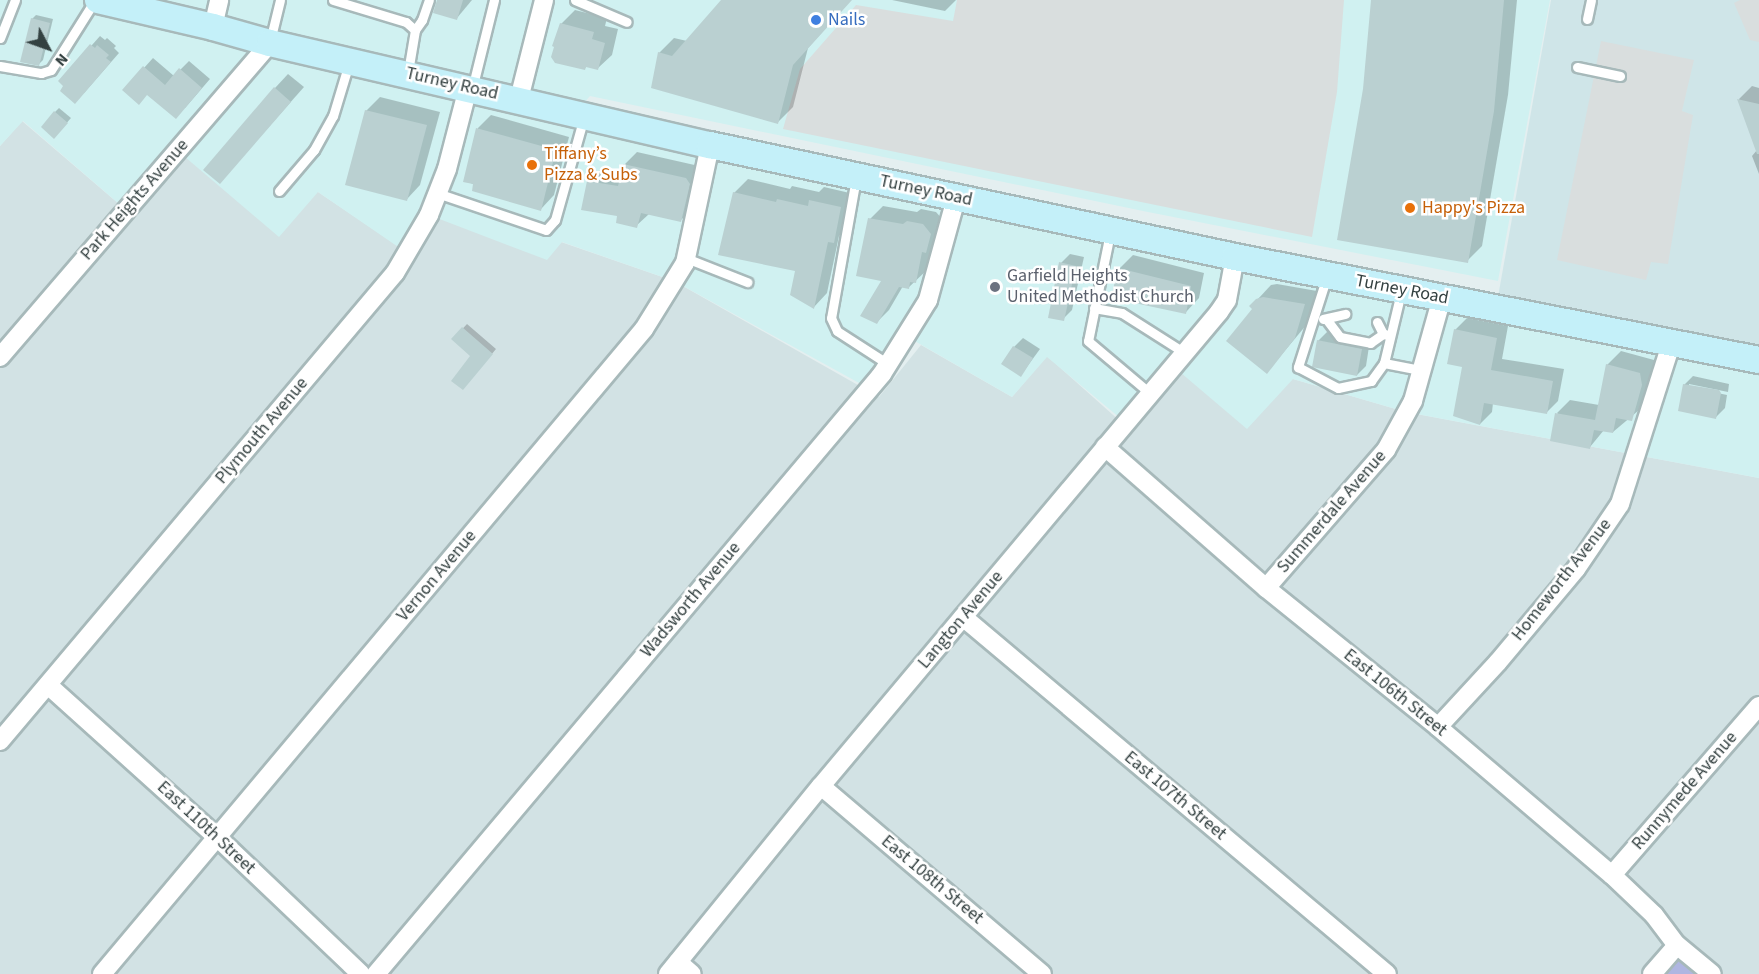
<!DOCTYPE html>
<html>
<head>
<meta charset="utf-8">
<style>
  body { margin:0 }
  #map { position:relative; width:1759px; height:974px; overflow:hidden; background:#e4eff0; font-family:"Source Sans 3",sans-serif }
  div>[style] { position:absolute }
  .residential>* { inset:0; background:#d2e2e4 }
  .commercial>* { inset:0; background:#d0f1f1 }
  .education>* { inset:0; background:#cfe5e8 }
  .green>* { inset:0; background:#afb6e1 }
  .parking>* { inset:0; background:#d9dede }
  .shadow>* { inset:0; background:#0003 }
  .building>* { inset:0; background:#bad0d1 }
  .roads { filter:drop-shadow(2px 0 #a7b9ba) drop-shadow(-2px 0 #a7b9ba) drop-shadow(0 2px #a7b9ba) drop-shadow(0 -2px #a7b9ba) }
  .lane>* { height:9px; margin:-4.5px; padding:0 4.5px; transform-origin:4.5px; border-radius:4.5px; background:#fff }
  .street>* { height:18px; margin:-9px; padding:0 9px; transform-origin:9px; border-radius:9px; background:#fff }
  .secondary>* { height:26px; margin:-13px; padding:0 13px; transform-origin:13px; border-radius:13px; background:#c4f0f9 }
  .dots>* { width:16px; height:16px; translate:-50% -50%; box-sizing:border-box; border:3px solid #fff; border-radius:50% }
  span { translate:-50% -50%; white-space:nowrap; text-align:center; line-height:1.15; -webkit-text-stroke:5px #fff; paint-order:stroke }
  .shop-label { font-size:18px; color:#366cbe }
  .left { translate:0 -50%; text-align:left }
  .street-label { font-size:18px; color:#344141 }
  .food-label { font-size:18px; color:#c56008 }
  .worship-label { font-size:18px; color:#5b616d }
  .north { position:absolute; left:18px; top:18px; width:60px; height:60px; -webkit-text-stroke:4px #fff; paint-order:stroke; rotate:131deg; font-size:16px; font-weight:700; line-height:24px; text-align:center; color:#344141 }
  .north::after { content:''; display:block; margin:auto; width:21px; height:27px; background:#344141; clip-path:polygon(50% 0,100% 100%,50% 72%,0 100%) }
</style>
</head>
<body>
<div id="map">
  <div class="residential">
    <i style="clip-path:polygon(22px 121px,126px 210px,177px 151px,318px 192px,407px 252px,429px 215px,561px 242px,674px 281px,879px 397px,921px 345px,1012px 397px,1047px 356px,1131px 431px,1181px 372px,1293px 379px,1406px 412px,1759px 478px,1759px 974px,0 974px,0 146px)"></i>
  </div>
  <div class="commercial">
    <i style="clip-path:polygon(0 0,1550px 0,1498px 281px,1143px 211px,590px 96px,576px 112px,1759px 360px,1759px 478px,1406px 412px,1293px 379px,1247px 429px,1174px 367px,1126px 423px,1047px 357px,1012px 397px,906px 336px,870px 389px,674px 281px,562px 242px,547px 260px,429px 215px,407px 253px,318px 192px,279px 237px,178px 151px,126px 210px,23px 121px,0 146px)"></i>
  </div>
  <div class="education">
    <i style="clip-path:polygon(1551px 0,1759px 0,1759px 358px,1496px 308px)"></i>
  </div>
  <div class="green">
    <i style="clip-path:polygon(1677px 945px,1712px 974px,1652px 974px)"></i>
  </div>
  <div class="parking">
    <i style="clip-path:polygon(957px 0,1344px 0,1337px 92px,1312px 237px,783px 129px,800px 69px,856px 5px,953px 21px)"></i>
    <i style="clip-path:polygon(1740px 0,1759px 0,1759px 42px,1750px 40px,1734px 3px)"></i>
    <i style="clip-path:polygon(1601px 41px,1694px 60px,1682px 111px,1693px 115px,1668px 264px,1651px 262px,1646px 280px,1557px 260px)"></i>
  </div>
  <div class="shadow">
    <i style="clip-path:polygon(438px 0,472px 0,457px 18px)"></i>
    <i style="clip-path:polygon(723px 0,851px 0,808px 48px,793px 107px,778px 122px,659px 53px,674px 38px,687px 41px)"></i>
    <i style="clip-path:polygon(892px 0,956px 0,945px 11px)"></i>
    <i style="clip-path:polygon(1372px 0,1517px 0,1508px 95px,1482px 246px,1467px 261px,1365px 89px)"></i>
    <i style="clip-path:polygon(575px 10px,607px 18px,605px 26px,618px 29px,612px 55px,598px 68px,587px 66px,585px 68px,561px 24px)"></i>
    <i style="clip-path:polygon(36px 15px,53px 19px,43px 60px,39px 64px,32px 19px)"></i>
    <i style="clip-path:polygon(100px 36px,105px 40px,107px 38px,116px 46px,114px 48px,119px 53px,84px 93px,66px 86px,60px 81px)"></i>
    <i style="clip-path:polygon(153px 58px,174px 76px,189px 61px,210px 79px,185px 108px,148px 93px,124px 90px)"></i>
    <i style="clip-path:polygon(288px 74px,304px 87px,220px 182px,275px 88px)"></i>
    <i style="clip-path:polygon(1752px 86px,1759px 88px,1759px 174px,1752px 156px,1757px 150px,1739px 99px)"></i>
    <i style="clip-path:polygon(380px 97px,440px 112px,420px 185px,407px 199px,366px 111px)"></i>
    <i style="clip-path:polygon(59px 108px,71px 118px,58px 133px,55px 112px)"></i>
    <i style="clip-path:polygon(491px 115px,569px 137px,554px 195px,541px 209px,465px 181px,478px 128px)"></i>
    <i style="clip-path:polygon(637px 152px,699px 166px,693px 208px,680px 221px,649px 214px,636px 226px,619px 215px,588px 182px,601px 169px,623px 173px,624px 165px)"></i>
    <i style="clip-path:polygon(748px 179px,790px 189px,792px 186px,819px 192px,824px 187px,854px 194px,847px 228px,839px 236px,827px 293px,814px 307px,797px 270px,734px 193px)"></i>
    <i style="clip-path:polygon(883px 206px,917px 212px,921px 209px,936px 212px,943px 220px,939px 238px,933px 243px,928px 269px,908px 288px,903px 286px,889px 310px,876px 323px,883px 280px,870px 219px)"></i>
    <i style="clip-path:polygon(1070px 254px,1084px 257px,1072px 310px,1063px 319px,1061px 263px)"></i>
    <i style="clip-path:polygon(1133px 255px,1204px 273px,1199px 298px,1186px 312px,1119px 269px)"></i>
    <i style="clip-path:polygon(1277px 284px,1317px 291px,1308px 323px,1267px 372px,1257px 300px,1271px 285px)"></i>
    <i style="clip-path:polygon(1467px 318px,1508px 326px,1502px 359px,1564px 369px,1558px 401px,1546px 413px,1493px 403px,1492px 412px,1480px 424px,1455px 330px)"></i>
    <i style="clip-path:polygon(467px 324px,496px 349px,467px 384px,472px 356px,453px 339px)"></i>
    <i style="clip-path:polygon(1327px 332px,1370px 340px,1366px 366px,1357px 375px,1318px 341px)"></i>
    <i style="clip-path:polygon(1023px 338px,1040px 349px,1021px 375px,1014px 347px)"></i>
    <i style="clip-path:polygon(1621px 351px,1654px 360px,1655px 370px,1645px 405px,1613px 432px,1604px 430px,1590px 447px,1557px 413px,1570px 400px,1599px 405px,1607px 365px)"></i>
    <i style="clip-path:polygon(1693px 376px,1729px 384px,1728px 392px,1689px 384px,1689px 387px,1727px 395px,1725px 408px,1716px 417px,1684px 385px)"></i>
  </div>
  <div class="building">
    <i style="clip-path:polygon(437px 0,463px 0,457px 20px,433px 13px)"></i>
    <i style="clip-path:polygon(721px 0,852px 0,793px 65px,778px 124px,651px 88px,658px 52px,672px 56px)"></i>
    <i style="clip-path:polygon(1371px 0,1504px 0,1494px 111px,1468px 263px,1337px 240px,1363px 89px)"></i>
    <i style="clip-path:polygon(31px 18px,50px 23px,39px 66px,20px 62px)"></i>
    <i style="clip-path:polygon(560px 23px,594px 32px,592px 39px,605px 43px,598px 70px,586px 67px,585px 70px,555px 63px,551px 57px,554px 47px,552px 46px)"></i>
    <i style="clip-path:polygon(90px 44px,95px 48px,97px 45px,109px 55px,106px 58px,111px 62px,75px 104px,60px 91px,63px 86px,58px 81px)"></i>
    <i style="clip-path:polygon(143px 66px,165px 85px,179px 68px,202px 88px,176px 119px,147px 95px,139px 105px,122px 90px)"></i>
    <i style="clip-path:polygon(274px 87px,291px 102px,220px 184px,203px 170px)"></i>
    <i style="clip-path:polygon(1737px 99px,1759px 104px,1759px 154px,1757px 154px)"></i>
    <i style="clip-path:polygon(365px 110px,427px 125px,407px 201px,345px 185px)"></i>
    <i style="clip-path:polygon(54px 111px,68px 123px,54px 139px,41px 127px)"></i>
    <i style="clip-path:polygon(476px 128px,556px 150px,541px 211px,472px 191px,473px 184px,463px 182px)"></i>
    <i style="clip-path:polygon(623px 164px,686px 178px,690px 184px,681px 222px,641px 213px,637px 228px,616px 223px,617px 216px,581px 210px,587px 181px,618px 186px)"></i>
    <i style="clip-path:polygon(733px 192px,776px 202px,777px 199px,808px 206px,809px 200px,841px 207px,834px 243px,828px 242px,814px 309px,790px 295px,795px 271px,718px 255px)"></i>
    <i style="clip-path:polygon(868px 218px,903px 224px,907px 221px,923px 224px,931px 234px,926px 253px,922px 252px,916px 283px,910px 282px,909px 289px,899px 287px,877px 324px,860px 316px,881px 281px,856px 276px)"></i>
    <i style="clip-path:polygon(1059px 262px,1076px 266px,1064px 321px,1048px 318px)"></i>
    <i style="clip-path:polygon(1118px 268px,1191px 286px,1186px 314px,1111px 298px)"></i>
    <i style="clip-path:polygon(1263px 297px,1305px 304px,1295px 338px,1267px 374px,1226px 341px,1252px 309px,1249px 306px,1256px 299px)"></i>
    <i style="clip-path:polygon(462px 327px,493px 354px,463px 390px,451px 381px,470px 356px,451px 339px)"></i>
    <i style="clip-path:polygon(1454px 329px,1497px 338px,1491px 370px,1553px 381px,1547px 414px,1484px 403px,1480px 425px,1453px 416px,1462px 367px,1447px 364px)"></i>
    <i style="clip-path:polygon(1317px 340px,1362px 349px,1357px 376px,1312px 367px)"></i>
    <i style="clip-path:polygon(1013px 346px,1033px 358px,1021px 377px,1001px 364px)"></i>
    <i style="clip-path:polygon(1606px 364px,1640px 373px,1642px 385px,1632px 421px,1616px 418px,1613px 433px,1594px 430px,1590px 449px,1550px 441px,1555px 413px,1595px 420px)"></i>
    <i style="clip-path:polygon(1683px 384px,1719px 390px,1721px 393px,1716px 419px,1678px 411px)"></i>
  </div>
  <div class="roads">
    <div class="lane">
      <i style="left:333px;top:0;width:76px;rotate:16.8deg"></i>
      <i style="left:406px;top:22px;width:12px;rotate:42deg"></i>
      <i style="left:415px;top:30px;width:43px;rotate:99.5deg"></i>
      <i style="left:575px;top:0;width:56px;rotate:22.9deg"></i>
      <i style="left:1587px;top:19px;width:19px;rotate:-78deg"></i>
      <i style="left:415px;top:30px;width:12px;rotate:-55deg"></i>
      <i style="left:422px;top:20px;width:21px;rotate:-71deg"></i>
      <i style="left:0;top:38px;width:41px;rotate:-68.5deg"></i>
      <i style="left:270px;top:41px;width:42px;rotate:-76.3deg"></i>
      <i style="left:0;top:66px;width:42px;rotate:9.7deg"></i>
      <i style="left:41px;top:73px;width:10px;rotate:-17deg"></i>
      <i style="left:51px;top:70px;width:83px;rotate:-57.8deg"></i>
      <i style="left:1577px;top:67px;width:44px;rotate:11.8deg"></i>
      <i style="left:472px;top:89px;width:92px;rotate:-76.1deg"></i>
      <i style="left:856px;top:178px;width:142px;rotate:100.1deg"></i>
      <i style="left:831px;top:318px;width:14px;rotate:65deg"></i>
      <i style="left:837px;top:331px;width:61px;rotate:32.9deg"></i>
      <i style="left:279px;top:191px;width:54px;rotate:-49.5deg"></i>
      <i style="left:314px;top:150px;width:39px;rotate:-61deg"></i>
      <i style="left:333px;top:116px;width:55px;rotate:-73.2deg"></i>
      <i style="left:437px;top:193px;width:115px;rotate:18.7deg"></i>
      <i style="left:546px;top:230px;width:13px;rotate:-48deg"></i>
      <i style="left:555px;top:220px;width:107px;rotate:-74.3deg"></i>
      <i style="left:1110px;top:233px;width:110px;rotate:101.5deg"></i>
      <i style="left:1088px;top:341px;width:82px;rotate:40.1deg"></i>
      <i style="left:686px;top:258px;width:66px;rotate:21.5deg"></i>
      <i style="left:1327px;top:276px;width:96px;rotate:107.7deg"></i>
      <i style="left:1298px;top:367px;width:45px;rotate:27.7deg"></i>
      <i style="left:1338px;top:388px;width:34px;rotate:-12deg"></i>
      <i style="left:1371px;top:381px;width:22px;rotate:-54deg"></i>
      <i style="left:1384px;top:363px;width:38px;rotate:11deg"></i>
      <i style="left:1094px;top:308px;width:28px;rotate:10deg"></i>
      <i style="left:1122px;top:313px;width:75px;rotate:32.4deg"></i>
      <i style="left:1323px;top:319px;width:23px;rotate:-13deg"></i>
      <i style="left:1327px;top:320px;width:21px;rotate:53deg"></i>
      <i style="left:1340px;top:337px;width:31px;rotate:11deg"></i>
      <i style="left:1370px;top:343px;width:16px;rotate:-35deg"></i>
      <i style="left:1377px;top:322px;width:13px;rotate:63deg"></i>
      <i style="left:1383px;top:334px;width:5px;rotate:11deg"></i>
      <i style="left:1384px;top:363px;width:73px;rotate:-76.5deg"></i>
    </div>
    <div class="street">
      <i style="left:213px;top:27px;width:28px;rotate:-77deg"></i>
      <i style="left:519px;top:99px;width:102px;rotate:-75.8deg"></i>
      <i style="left:0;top:357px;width:414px;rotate:-49.3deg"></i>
      <i style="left:1105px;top:447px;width:214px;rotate:41.2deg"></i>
      <i style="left:1266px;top:588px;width:221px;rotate:38.9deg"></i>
      <i style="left:1438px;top:727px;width:228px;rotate:40.4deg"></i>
      <i style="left:1612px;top:875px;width:58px;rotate:43.6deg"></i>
      <i style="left:1654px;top:915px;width:38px;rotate:53deg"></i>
      <i style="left:1677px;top:945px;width:45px;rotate:39.6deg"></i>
      <i style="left:1266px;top:588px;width:183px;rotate:-49deg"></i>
      <i style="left:1386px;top:450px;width:56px;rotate:-61.1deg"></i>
      <i style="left:1413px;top:401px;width:108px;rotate:-74.4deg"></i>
      <i style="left:963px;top:617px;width:554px;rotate:40.1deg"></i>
      <i style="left:48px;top:685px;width:229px;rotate:42deg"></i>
      <i style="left:218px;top:838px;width:197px;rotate:43.6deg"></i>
      <i style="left:1438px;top:727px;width:88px;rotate:-47.3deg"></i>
      <i style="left:1498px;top:662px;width:121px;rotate:-50deg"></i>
      <i style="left:1576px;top:569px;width:78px;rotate:-55.9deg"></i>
      <i style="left:1620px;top:504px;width:168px;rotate:-72.3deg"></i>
      <i style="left:0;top:741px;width:612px;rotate:-49.84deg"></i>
      <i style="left:395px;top:273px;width:67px;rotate:-59.6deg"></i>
      <i style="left:429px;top:215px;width:49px;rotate:-68.6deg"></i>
      <i style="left:447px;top:169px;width:84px;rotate:-75.5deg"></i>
      <i style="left:821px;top:786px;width:290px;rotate:40.4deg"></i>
      <i style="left:1612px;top:875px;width:224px;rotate:-49deg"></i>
      <i style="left:678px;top:962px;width:18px;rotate:41deg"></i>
      <i style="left:102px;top:974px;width:842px;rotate:-49.96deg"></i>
      <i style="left:644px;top:329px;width:78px;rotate:-58.2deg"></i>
      <i style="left:685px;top:263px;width:121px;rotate:-78deg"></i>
      <i style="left:376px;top:974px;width:785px;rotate:-49.86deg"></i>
      <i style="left:882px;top:374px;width:87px;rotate:-58.1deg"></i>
      <i style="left:928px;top:300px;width:106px;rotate:-74.6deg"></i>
      <i style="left:668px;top:974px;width:242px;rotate:-50.9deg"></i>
      <i style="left:821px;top:786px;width:619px;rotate:-49.98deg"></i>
      <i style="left:1219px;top:312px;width:14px;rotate:-56deg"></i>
      <i style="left:1227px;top:300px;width:44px;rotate:-79.5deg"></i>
      <i style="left:1652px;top:974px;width:38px;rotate:-49deg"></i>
    </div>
    <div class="secondary">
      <i style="left:98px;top:0;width:118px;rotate:13.2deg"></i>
      <i style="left:213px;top:27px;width:59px;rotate:15.7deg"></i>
      <i style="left:270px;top:43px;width:452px;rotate:13.1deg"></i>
      <i style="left:710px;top:145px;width:537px;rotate:12.04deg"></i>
      <i style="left:1235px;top:257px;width:534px;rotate:11.12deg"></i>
    </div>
  </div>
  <div class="dots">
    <i style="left:816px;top:20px;background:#3f7fe0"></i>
    <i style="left:532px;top:165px;background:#e8710a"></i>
    <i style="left:1410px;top:208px;background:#e8710a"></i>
    <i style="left:995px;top:287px;background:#6b7280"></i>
  </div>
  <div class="shop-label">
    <span class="left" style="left:828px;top:20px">Nails</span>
  </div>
  <div class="street-label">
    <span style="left:452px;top:84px;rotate:13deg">Turney Road</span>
    <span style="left:926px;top:191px;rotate:12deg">Turney Road</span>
    <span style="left:135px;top:200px;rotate:-49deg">Park Heights Avenue</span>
    <span style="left:1402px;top:290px;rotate:11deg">Turney Road</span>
    <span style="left:262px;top:431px;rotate:-50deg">Plymouth Avenue</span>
    <span style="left:1332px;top:512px;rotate:-49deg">Summerdale Avenue</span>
    <span style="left:437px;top:576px;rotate:-50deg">Vernon Avenue</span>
    <span style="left:1562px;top:580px;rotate:-52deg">Homeworth Avenue</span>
    <span style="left:691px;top:600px;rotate:-50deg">Wadsworth Avenue</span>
    <span style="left:961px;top:620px;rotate:-50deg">Langton Avenue</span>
    <span style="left:1395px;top:693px;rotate:39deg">East 106th Street</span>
    <span style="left:1685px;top:791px;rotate:-49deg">Runnymede Avenue</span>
    <span style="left:1175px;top:796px;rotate:40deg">East 107th Street</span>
    <span style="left:206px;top:828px;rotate:43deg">East 110th Street</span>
    <span style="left:932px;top:880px;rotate:40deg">East 108th Street</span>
  </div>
  <div class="food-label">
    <span class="left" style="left:544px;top:165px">Tiffany’s<br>Pizza &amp; Subs</span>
    <span class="left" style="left:1422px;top:208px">Happy's Pizza</span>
  </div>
  <div class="worship-label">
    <span class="left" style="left:1007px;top:287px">Garfield Heights<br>United Methodist Church</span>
  </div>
  <div class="north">N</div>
</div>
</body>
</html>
